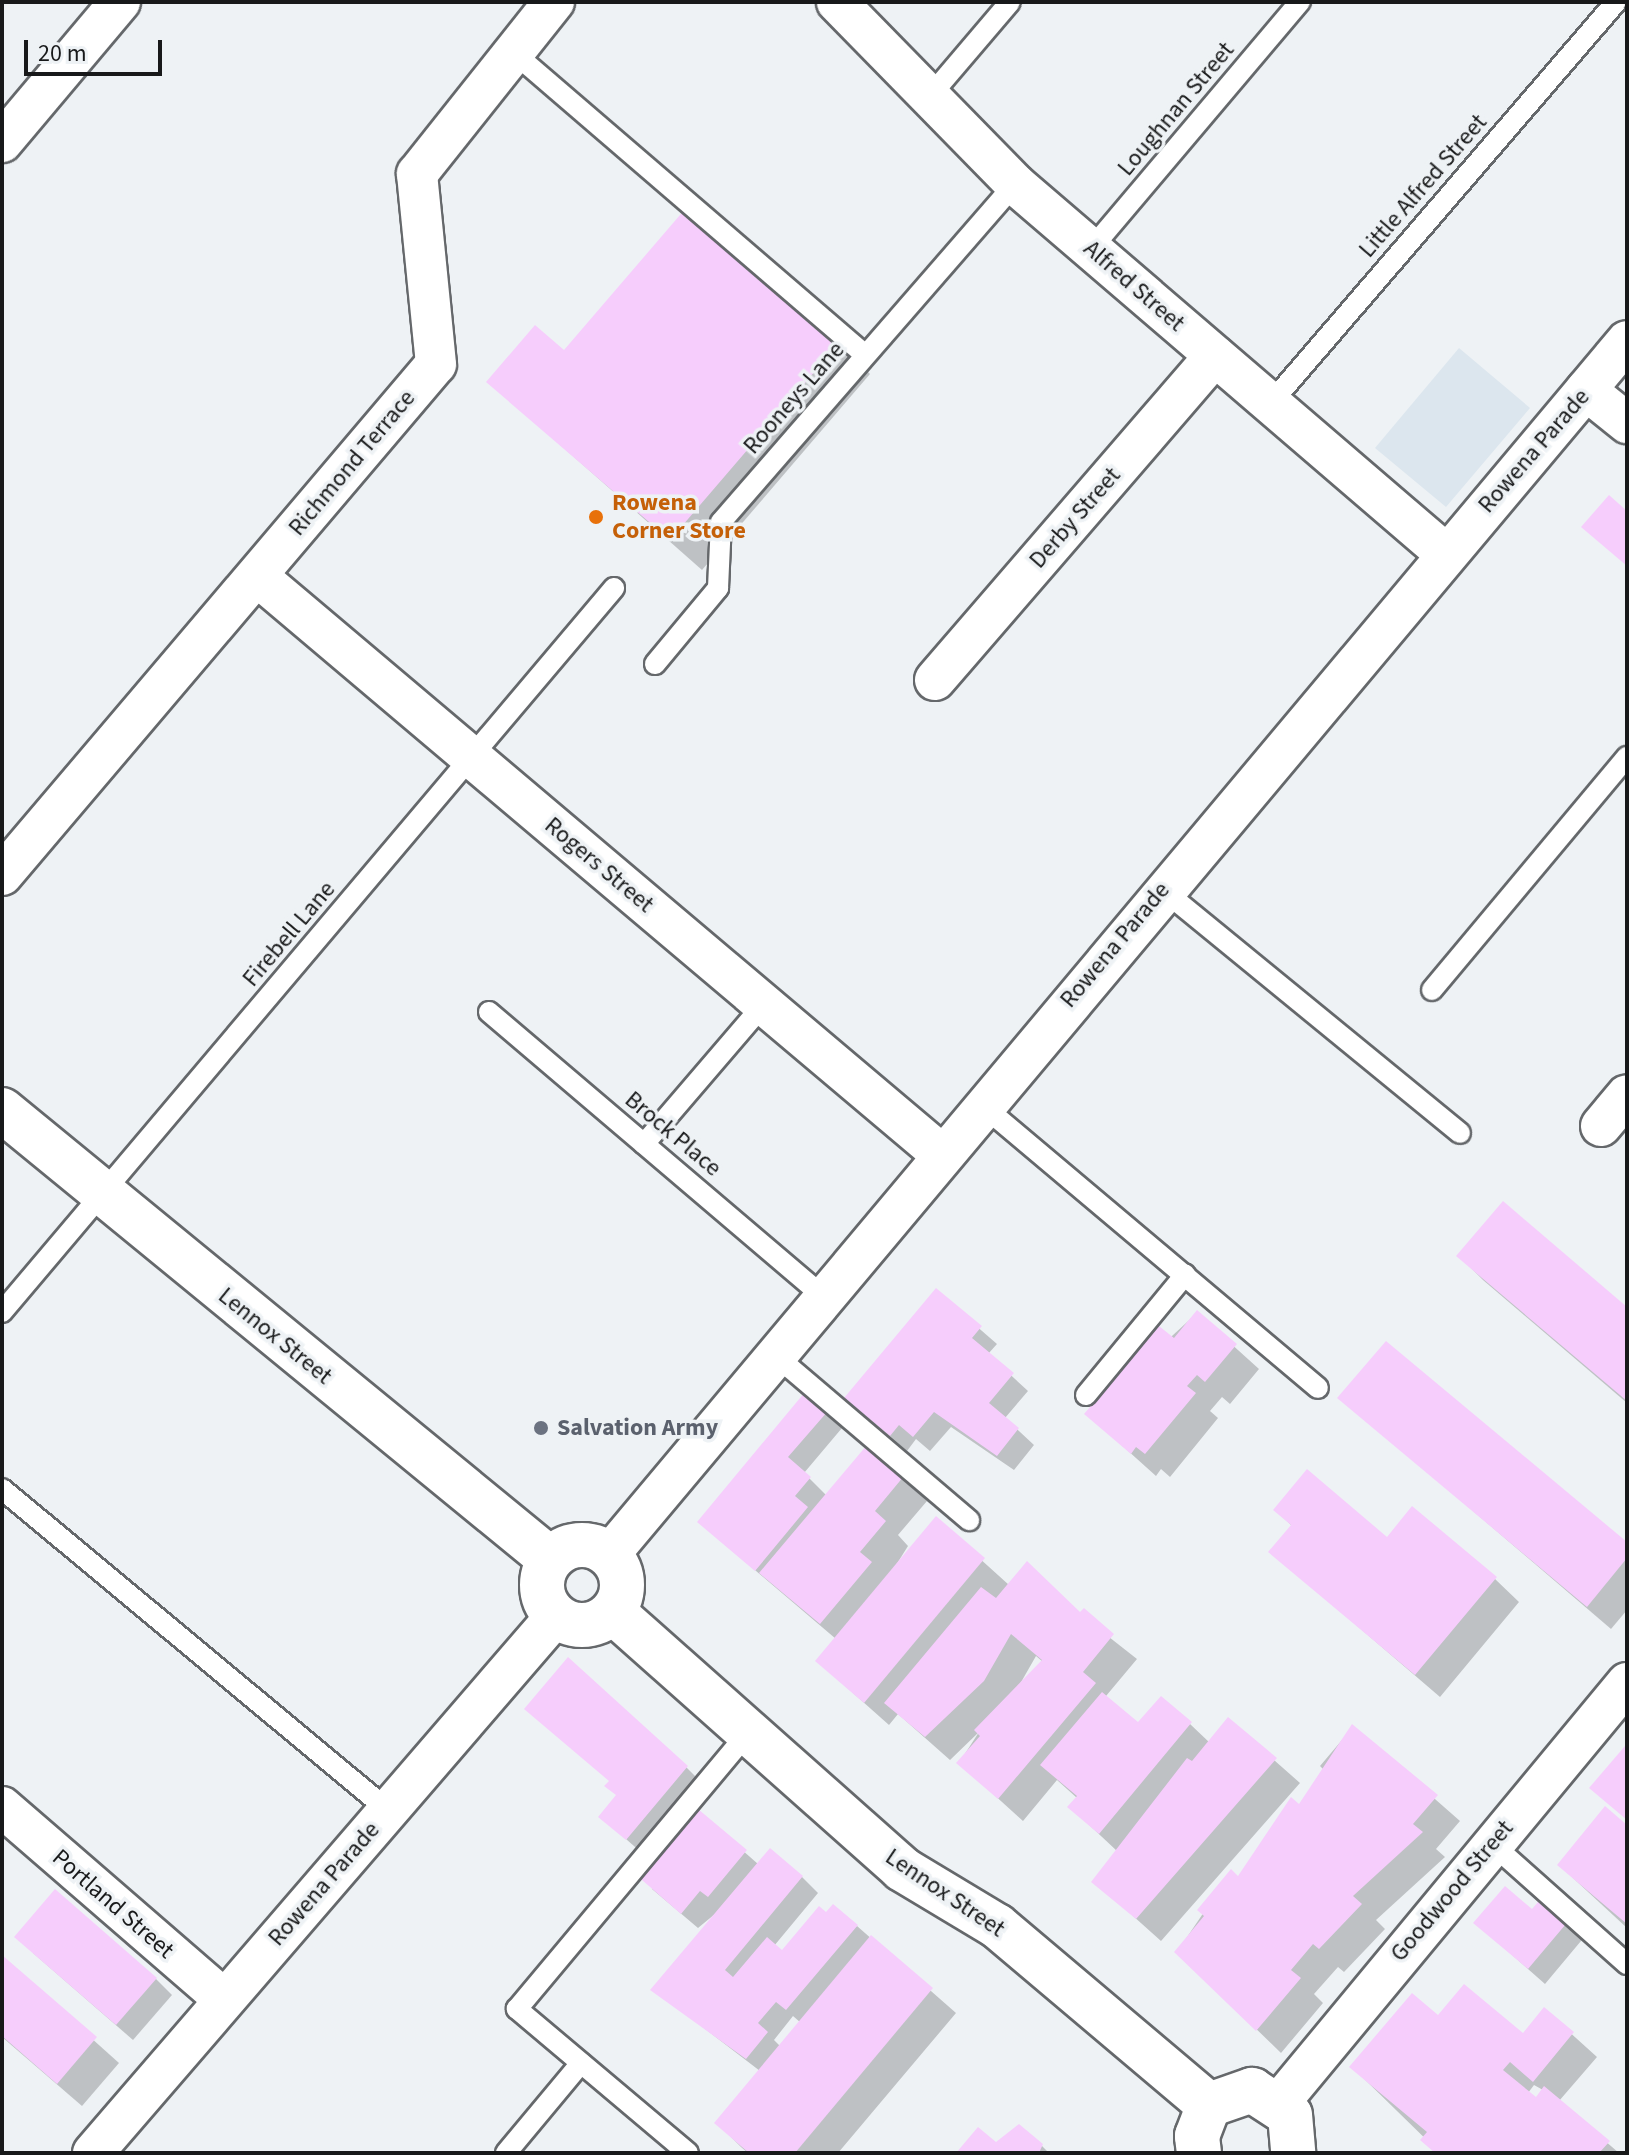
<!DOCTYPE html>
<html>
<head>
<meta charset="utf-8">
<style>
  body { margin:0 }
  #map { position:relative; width:1629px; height:2155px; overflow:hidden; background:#eef2f5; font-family:"Source Sans 3",sans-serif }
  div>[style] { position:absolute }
  .built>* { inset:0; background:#dce6ee }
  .shadow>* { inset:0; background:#0003 }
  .building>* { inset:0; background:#f6cdfc }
  .roads { filter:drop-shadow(2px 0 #65686b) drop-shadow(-2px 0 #65686b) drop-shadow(0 2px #65686b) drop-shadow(0 -2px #65686b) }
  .service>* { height:20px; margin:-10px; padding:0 10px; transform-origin:10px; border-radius:10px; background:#fff }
  .minor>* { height:40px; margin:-20px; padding:0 20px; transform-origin:20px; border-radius:20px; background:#fff }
  .tertiary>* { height:44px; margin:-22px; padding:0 22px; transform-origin:22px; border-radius:22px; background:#fff }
  .tertiary>.ring { margin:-22px; padding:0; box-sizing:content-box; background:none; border:44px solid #fff; border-radius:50% }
  .dots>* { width:22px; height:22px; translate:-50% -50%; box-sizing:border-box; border:4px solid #eef2f5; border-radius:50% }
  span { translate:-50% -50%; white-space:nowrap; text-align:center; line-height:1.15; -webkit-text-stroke:7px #eef2f5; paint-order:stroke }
  .street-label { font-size:24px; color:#18191a }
  .food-label { font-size:24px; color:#c56008; font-weight:700 }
  .left { translate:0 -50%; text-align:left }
  .worship-label { font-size:24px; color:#5b616d; font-weight:700 }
  .frame { position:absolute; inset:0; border:4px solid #18191a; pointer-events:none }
  .scale { position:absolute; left:24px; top:40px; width:138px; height:36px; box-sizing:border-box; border:4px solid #18191a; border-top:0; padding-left:10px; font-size:24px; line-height:28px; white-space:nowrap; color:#18191a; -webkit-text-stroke:6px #eef2f5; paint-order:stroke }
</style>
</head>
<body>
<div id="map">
  <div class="built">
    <i style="clip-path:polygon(1459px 348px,1530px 408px,1446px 507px,1375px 448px)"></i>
  </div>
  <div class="shadow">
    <i style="clip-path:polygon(839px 343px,870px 374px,702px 570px,489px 382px,564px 353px)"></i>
    <i style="clip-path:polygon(1459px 1256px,1627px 1309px,1627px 1403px,1483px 1280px)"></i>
    <i style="clip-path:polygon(936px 1291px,997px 1344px,988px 1354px,1028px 1391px,1005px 1418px,1034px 1445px,1014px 1470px,951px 1427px,930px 1451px,916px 1439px,907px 1451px,847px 1398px)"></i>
    <i style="clip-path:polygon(1197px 1313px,1259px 1369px,1230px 1404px,1222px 1397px,1210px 1411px,1218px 1418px,1170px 1477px,1161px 1469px,1156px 1476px,1087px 1414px)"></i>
    <i style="clip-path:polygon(1340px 1397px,1627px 1545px,1627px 1610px,1611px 1629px)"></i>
    <i style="clip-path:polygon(evenodd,826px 1412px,842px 1428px,804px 1473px,827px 1496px,903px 1477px,927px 1501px,898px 1535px,908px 1546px,893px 1570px,936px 1519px,1009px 1585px,1081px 1615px,1137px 1659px,1106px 1696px,1138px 1725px,1190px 1724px,1210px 1743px,1229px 1720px,1300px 1783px,1161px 1941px,1094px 1881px,1117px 1851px,1070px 1807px,1077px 1798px,1057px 1780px,1023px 1821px,959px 1763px,979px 1732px,950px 1760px,898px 1714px,889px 1725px,817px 1661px,836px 1639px,716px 1537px,826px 1412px,1036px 1656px,1043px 1662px,1020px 1684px,1036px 1656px)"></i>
    <i style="clip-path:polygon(1275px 1510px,1495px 1579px,1519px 1602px,1440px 1697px,1271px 1552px,1292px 1526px)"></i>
    <i style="clip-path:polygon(1353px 1727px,1460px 1821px,1436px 1849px,1445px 1857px,1376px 1920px,1385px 1929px,1344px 1972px,1338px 1967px,1314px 1994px,1323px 2003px,1281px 2053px,1177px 1952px,1231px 1872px,1239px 1879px,1327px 1773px,1320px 1766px)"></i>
    <i style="clip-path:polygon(686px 1767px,702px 1783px,643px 1854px,601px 1817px)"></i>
    <i style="clip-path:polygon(evenodd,692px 1806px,758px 1864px,802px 1877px,818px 1893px,774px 1946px,782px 1953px,857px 1926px,956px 2013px,838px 2153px,748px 2153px,741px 2147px,717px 2123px,760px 2071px,653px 1989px,721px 1909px,698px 1928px,652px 1889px,692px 1806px,793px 2016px,801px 2023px,781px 2047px,774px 2040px,793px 2016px)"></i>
    <i style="clip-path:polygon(1627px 1827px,1627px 1928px,1559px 1865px)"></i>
    <i style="clip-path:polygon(1544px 1898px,1586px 1935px,1545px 1984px,1476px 1923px,1532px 1912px)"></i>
    <i style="clip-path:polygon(33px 1953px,156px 1979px,172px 1995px,133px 2040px)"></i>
    <i style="clip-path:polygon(2px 1958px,119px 2063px,82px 2106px,2px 2037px)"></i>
    <i style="clip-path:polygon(evenodd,1545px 2010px,1597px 2057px,1559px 2101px,1619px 2153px,1440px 2153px,1352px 2067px,1438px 2017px,1523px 2035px,1545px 2010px,1534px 2085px,1543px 2090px,1536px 2099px,1528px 2093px,1534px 2085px)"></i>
    <i style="clip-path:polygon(996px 2145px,1041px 2145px,1049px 2153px,958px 2153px)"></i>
  </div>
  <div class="building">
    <i style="clip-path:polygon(686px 208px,840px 342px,670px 540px,486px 382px,535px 325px,564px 350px)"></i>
    <i style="clip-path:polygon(1609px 495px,1627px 511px,1627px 566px,1581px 527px)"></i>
    <i style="clip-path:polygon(1503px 1201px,1627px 1307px,1627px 1401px,1456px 1256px)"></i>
    <i style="clip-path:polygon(936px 1288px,982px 1326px,972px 1338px,1014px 1373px,989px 1403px,1019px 1428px,997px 1456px,934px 1412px,913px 1437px,899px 1425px,890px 1436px,844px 1398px)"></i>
    <i style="clip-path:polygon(1197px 1310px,1237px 1344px,1205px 1382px,1197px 1375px,1187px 1386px,1196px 1393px,1145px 1454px,1136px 1447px,1131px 1454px,1084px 1414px,1159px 1326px,1174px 1338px)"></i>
    <i style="clip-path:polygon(1386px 1341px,1627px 1542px,1627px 1558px,1587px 1607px,1337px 1398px)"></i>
    <i style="clip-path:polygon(805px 1392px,828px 1411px,788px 1457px,811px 1477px,795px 1496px,808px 1507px,755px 1571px,697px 1522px)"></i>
    <i style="clip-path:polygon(867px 1445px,904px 1476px,875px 1511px,886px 1521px,860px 1552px,872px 1562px,820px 1624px,759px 1573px)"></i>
    <i style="clip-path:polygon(1307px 1469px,1387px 1537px,1412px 1506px,1497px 1577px,1415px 1675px,1268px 1552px,1291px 1525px,1273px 1510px)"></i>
    <i style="clip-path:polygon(936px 1516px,985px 1558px,864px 1703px,815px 1661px)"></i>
    <i style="clip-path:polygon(1027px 1561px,1080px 1612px,1084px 1608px,1114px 1634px,1083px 1672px,1096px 1683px,998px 1799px,956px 1763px,980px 1736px,974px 1730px,1042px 1660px,1011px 1634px,984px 1681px,925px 1737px,884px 1703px,981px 1587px,996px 1598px)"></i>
    <i style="clip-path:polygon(568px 1657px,688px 1766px,626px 1840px,598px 1817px,616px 1795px,604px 1786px,609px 1781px,524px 1709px)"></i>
    <i style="clip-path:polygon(1102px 1692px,1138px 1722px,1161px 1696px,1192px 1722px,1099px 1834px,1067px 1807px,1077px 1796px,1040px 1765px)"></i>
    <i style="clip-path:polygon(1228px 1717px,1277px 1758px,1136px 1919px,1091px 1882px,1187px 1758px,1192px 1761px)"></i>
    <i style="clip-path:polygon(1352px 1724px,1438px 1795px,1413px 1824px,1423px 1832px,1353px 1896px,1362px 1904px,1319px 1949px,1313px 1944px,1291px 1970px,1301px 1978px,1256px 2031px,1174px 1952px,1204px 1916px,1197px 1910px,1231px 1869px,1238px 1876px,1291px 1797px,1299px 1804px)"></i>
    <i style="clip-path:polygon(1625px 1746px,1627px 1748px,1627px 1820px,1589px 1788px)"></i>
    <i style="clip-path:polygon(692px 1804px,747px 1850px,708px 1897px,700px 1891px,681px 1914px,634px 1873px)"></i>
    <i style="clip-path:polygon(1605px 1806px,1627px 1825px,1627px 1924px,1557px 1865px)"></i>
    <i style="clip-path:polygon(770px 1848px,803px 1876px,725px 1970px,733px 1977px,767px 1937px,782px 1950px,819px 1906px,826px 1912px,833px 1904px,858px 1925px,786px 2010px,776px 2002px,758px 2023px,768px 2032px,746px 2059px,650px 1990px)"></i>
    <i style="clip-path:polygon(1505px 1886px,1532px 1909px,1544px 1895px,1571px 1918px,1528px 1969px,1473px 1923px)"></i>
    <i style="clip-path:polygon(55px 1889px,157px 1978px,116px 2025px,14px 1937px)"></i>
    <i style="clip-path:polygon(871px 1935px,933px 1988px,795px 2153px,749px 2153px,714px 2123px)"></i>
    <i style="clip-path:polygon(2px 1955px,97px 2037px,57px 2084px,2px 2036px)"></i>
    <i style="clip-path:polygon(1464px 1984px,1523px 2033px,1544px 2007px,1574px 2032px,1533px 2082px,1510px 2062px,1503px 2070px,1536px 2097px,1544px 2086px,1610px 2141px,1599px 2153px,1435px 2153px,1420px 2140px,1427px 2132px,1349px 2067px,1412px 1993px,1438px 2015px)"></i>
    <i style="clip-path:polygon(1019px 2124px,1043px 2144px,1039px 2153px,956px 2153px,978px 2127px,996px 2142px)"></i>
  </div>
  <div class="roads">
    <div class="service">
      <i style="left:513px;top:52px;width:464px;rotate:40.7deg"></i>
      <i style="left:930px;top:96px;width:123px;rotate:-49.6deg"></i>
      <i style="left:1091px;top:249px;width:324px;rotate:-49.8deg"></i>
      <i style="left:1270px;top:404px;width:530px;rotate:-49.28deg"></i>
      <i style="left:655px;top:664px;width:99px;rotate:-50.3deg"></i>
      <i style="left:718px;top:588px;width:66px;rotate:-87.4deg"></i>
      <i style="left:721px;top:522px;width:448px;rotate:-49deg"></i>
      <i style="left:1162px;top:889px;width:385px;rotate:39.3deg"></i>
      <i style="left:1432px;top:990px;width:304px;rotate:-50.1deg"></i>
      <i style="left:489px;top:1012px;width:440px;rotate:40.4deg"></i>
      <i style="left:982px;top:1105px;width:439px;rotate:40.1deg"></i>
      <i style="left:644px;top:1144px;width:184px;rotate:-49.4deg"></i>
      <i style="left:2px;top:1312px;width:948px;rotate:-49.79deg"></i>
      <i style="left:775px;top:1355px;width:255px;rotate:40.4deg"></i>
      <i style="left:1086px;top:1395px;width:156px;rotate:-50.5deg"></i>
      <i style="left:2px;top:1489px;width:502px;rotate:39.75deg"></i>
      <i style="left:1491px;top:1843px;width:182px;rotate:41.7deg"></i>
      <i style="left:506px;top:2153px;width:117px;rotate:-50.2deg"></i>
      <i style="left:688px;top:2153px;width:224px;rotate:-139.9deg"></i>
      <i style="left:517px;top:2009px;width:360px;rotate:-50.1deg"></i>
    </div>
    <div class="minor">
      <i style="left:837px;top:2px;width:255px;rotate:45.6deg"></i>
      <i style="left:1015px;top:184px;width:568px;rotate:40.65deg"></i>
      <i style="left:2px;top:142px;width:183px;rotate:-49.9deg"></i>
      <i style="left:1586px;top:390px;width:53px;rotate:38.8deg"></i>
      <i style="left:257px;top:576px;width:896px;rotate:40.2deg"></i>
      <i style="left:935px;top:680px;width:428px;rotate:-49.2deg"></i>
      <i style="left:2px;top:875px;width:670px;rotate:-49.66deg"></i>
      <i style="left:436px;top:364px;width:191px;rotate:-95.7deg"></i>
      <i style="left:417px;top:174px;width:220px;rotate:-51.5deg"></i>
      <i style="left:1601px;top:1126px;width:40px;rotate:-50deg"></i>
      <i style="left:609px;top:1555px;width:1584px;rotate:-50.02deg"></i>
      <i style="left:2px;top:1807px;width:294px;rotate:40.9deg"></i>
      <i style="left:1280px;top:2102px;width:544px;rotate:-50.37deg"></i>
      <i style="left:93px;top:2153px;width:708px;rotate:-49.24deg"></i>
    </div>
    <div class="tertiary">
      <i style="left:2px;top:1110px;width:708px;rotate:39.33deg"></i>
      <i class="ring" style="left:542px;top:1545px;width:36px;height:36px"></i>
      <i style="left:613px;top:1612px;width:387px;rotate:41.6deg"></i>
      <i style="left:902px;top:1869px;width:111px;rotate:31deg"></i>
      <i style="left:997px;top:1926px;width:277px;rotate:40.2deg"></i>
      <i style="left:1199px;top:2153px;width:17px;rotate:-97deg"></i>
      <i style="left:1197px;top:2136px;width:33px;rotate:-69deg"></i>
      <i style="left:1209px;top:2105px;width:46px;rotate:-19.2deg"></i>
      <i style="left:1252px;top:2090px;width:45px;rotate:33.3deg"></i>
      <i style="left:1290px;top:2115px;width:38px;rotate:85deg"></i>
    </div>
  </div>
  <div class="dots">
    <i style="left:596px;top:517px;background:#e8710a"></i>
    <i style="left:541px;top:1428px;background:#6b7280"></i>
  </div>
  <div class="street-label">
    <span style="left:1176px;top:109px;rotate:-50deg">Loughnan Street</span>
    <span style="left:1423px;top:186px;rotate:-49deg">Little Alfred Street</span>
    <span style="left:1134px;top:286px;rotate:41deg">Alfred Street</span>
    <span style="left:794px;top:398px;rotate:-49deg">Rooneys Lane</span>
    <span style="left:1534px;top:451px;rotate:-49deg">Rowena Parade</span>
    <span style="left:352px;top:463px;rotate:-50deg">Richmond Terrace</span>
    <span style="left:1075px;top:518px;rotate:-49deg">Derby Street</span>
    <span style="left:599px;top:865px;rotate:40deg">Rogers Street</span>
    <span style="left:289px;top:934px;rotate:-50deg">Firebell Lane</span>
    <span style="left:1115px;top:945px;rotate:-50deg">Rowena Parade</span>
    <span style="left:673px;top:1134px;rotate:40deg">Brock Place</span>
    <span style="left:275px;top:1336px;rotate:39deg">Lennox Street</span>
    <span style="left:324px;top:1884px;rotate:-49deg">Rowena Parade</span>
    <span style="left:1452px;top:1891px;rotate:-50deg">Goodwood Street</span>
    <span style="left:945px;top:1893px;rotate:34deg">Lennox Street</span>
    <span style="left:113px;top:1904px;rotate:41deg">Portland Street</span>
  </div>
  <div class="food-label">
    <span class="left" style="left:612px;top:517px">Rowena<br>Corner Store</span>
  </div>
  <div class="worship-label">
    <span class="left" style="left:557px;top:1428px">Salvation Army</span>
  </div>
  <div class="frame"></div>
  <div class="scale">20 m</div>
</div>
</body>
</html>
